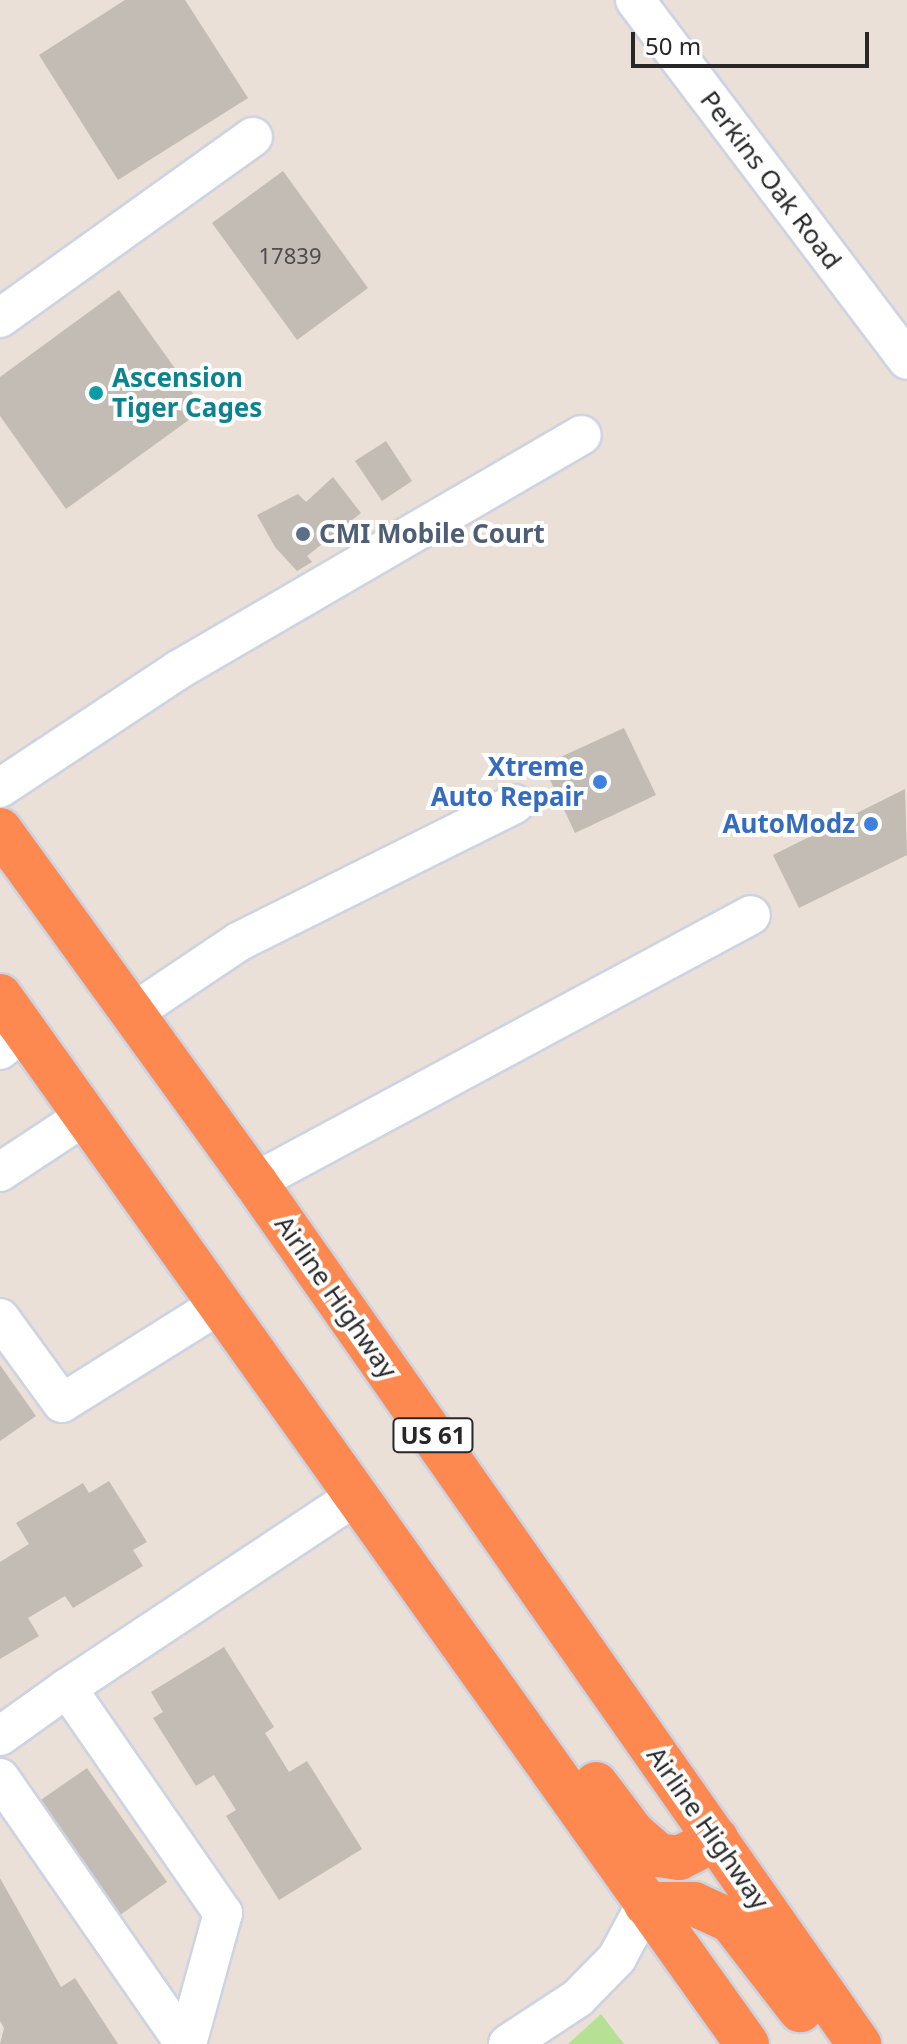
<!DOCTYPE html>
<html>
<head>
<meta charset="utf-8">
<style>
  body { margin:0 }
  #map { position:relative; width:907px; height:2044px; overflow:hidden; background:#eae0d8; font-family:"Noto Sans",sans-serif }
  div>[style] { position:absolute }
  .green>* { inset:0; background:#b6e194 }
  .building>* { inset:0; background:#c2bcb4 }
  .roads { filter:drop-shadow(2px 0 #ced3e1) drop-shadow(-2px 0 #ced3e1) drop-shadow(0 2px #ced3e1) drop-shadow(0 -2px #ced3e1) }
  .minor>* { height:38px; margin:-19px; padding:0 19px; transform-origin:19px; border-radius:19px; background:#fff }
  .highway>* { height:44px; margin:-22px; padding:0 22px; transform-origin:22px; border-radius:22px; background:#fe8950 }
  .dots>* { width:22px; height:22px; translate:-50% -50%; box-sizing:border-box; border:4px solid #fff; border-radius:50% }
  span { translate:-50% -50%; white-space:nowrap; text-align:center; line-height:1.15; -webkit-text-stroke:8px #fff; paint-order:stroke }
  .number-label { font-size:22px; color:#4e4c4a }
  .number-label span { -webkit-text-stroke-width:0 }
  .shield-label span { padding:2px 6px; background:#fff; border:2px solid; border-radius:6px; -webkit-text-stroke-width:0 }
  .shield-label { font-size:24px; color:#272727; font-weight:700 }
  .street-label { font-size:26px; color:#272727 }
  .culture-label { font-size:26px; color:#0d838f; font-weight:700 }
  .left { translate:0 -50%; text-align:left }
  .service-label { font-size:26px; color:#4e5e75; font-weight:700 }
  .shop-label { font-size:26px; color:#366cbe; font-weight:700 }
  .right { translate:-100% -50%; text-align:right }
  .scale { position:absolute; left:631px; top:32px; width:238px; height:36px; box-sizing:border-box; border:4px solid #272727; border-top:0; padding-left:10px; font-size:24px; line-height:28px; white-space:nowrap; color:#272727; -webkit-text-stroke:6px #fff; paint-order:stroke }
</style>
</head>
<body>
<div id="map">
  <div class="green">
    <i style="clip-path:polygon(601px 2014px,624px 2044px,568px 2044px)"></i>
  </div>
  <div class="building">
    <i style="clip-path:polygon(125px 0,185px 0,248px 98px,118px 180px,39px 55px)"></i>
    <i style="clip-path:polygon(283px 171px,368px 288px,297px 340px,212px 223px)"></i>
    <i style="clip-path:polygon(119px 290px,204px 409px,66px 509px,0 416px,0 377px)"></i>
    <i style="clip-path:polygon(386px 441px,412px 481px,382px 501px,355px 461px)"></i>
    <i style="clip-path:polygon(333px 477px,361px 513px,307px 556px,312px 562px,297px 571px,275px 547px,257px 515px,298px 494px,306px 502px)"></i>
    <i style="clip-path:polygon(624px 728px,656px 795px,575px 833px,543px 765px)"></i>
    <i style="clip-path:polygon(905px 789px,907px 855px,799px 908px,773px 855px)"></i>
    <i style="clip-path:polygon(0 1365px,36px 1416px,0 1441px)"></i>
    <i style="clip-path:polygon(109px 1481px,147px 1542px,133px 1550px,143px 1566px,73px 1608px,65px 1596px,28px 1618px,39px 1636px,0 1659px,0 1562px,29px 1544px,16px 1523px,83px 1483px,89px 1493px)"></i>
    <i style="clip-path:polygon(224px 1647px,274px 1727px,265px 1733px,289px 1772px,307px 1761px,362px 1849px,279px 1900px,226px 1816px,236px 1810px,214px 1775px,196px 1786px,153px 1718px,163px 1712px,151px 1692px)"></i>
    <i style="clip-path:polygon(87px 1768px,167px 1882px,113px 1920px,32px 1806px)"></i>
    <i style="clip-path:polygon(0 1878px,61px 1987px,75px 1978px,118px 2044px,0 2044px,4px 2028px,0 2021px)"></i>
  </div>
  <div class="roads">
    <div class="minor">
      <i style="left:635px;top:0;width:451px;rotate:52.9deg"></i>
      <i style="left:0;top:318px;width:311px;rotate:-35.6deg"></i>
      <i style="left:0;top:788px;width:214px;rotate:-33.5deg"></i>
      <i style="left:178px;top:670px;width:467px;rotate:-30.2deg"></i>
      <i style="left:134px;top:1012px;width:125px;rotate:-33.9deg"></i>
      <i style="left:238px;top:942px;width:309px;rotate:-26.5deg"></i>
      <i style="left:0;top:1050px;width:31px;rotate:-40deg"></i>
      <i style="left:0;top:1172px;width:102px;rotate:-33.4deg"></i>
      <i style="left:255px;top:1182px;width:563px;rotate:-28.29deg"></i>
      <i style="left:0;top:1318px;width:105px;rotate:53.9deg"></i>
      <i style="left:62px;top:1403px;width:185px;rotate:-32deg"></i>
      <i style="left:67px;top:1688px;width:347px;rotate:-33.6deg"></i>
      <i style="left:0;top:1736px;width:82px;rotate:-35.6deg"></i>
      <i style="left:67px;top:1688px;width:274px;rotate:55.3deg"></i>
      <i style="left:223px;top:1913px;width:136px;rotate:105.4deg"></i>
      <i style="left:0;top:1778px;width:324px;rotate:55.2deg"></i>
      <i style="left:508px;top:2044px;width:84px;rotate:-33.3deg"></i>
      <i style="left:578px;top:1998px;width:56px;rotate:-45.7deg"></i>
      <i style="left:617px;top:1958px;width:61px;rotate:-61.8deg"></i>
    </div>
    <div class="highway">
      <i style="left:0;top:830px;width:435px;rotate:54.1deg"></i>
      <i style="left:255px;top:1182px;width:1053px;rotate:54.98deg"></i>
      <i style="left:0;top:996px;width:1287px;rotate:54.52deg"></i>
      <i style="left:596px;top:1784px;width:61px;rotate:52.9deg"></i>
      <i style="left:633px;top:1833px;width:33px;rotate:41deg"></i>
      <i style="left:658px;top:1855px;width:21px;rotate:8deg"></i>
      <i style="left:679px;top:1858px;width:42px;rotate:-26.6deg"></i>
      <i style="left:646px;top:1904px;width:48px"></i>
      <i style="left:694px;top:1904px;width:41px;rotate:24.7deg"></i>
      <i style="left:731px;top:1921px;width:113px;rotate:52.2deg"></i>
    </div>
  </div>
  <div class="dots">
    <i style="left:96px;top:393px;background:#0f9aa8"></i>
    <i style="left:303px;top:534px;background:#5c6f8a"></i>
    <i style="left:600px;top:782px;background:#3f7fe0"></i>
    <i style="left:871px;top:824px;background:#3f7fe0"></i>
  </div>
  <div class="number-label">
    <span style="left:290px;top:256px">17839</span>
  </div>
  <div class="shield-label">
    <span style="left:433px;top:1435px">US 61</span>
  </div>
  <div class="street-label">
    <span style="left:771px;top:180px;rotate:53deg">Perkins Oak Road</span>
    <span style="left:336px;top:1297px;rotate:55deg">Airline Highway</span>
    <span style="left:708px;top:1828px;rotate:55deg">Airline Highway</span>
  </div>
  <div class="culture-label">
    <span class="left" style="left:112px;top:393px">Ascension<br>Tiger Cages</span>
  </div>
  <div class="service-label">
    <span class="left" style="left:319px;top:534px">CMI Mobile Court</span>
  </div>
  <div class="shop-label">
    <span class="right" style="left:584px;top:782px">Xtreme<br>Auto Repair</span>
    <span class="right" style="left:855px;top:824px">AutoModz</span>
  </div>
  <div class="scale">50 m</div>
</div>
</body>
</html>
